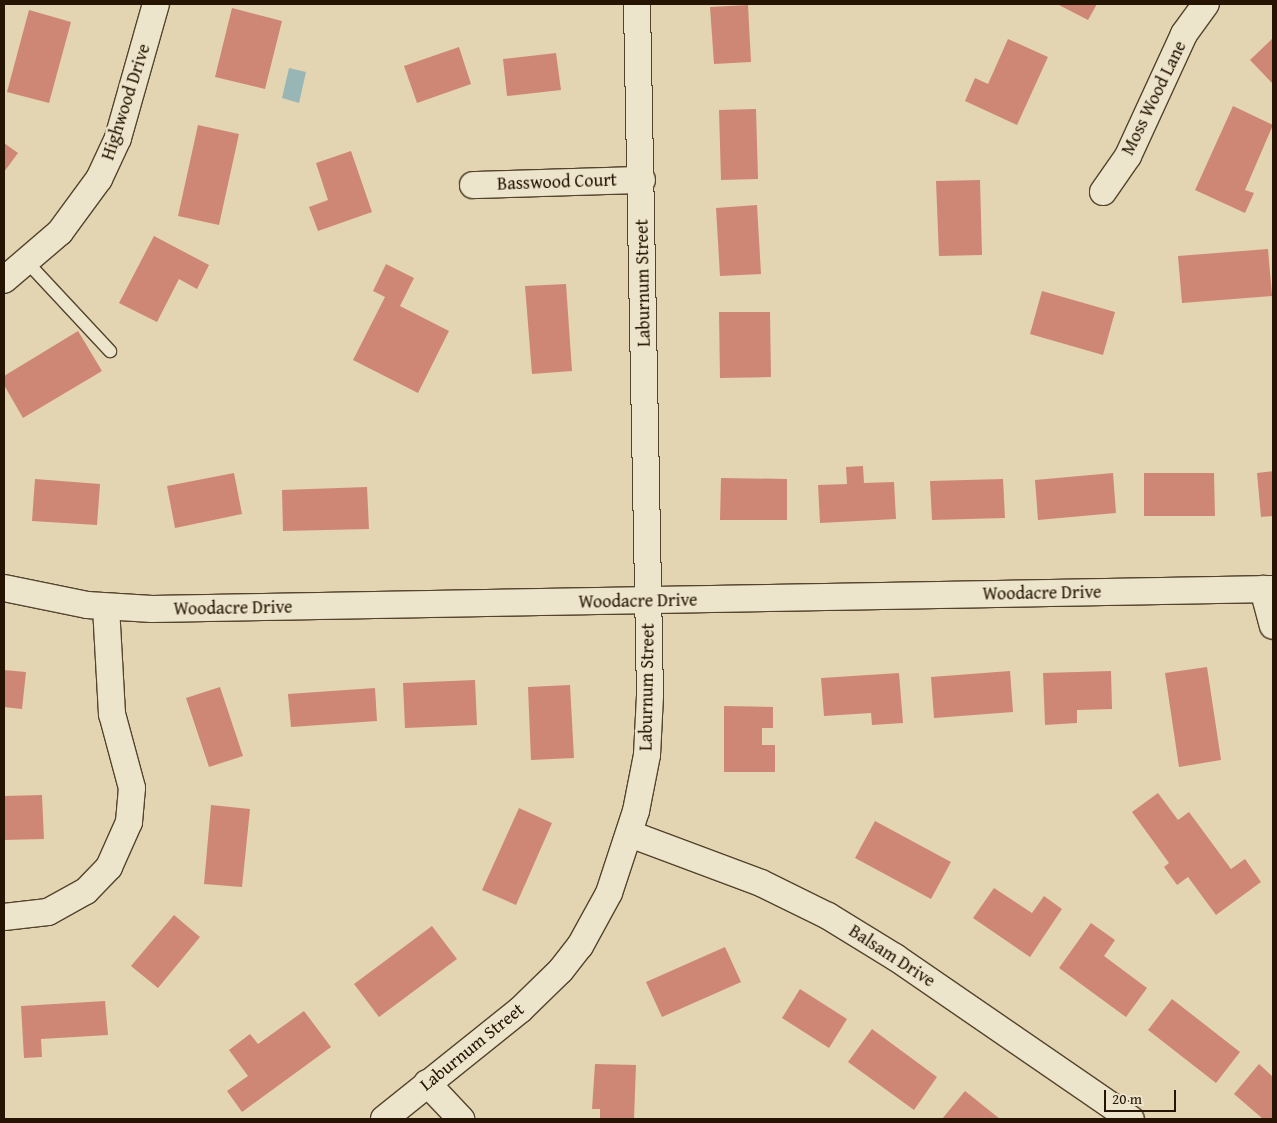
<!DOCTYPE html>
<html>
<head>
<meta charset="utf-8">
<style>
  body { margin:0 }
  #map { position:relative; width:1277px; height:1123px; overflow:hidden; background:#e3d5b1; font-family:"Gentium Book Plus",serif }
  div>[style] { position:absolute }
  .water>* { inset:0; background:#99b6b6 }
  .building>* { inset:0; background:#cf8775 }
  .roads { filter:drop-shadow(1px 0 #54442d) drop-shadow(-1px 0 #54442d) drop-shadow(0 1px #54442d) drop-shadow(0 -1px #54442d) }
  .lane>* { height:12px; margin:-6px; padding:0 6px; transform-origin:6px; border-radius:6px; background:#ede4cc }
  .street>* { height:26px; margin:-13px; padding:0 13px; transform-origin:13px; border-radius:13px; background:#ede4cc }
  span { translate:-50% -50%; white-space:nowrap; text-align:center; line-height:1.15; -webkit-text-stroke:5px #ede4cc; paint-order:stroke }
  .street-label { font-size:18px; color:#241401 }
  .frame { position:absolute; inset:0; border:5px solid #241401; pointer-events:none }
  .scale { position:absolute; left:1104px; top:1090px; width:72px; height:22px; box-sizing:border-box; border:2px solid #241401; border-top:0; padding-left:6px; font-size:15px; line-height:18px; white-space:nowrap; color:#241401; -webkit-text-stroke:4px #ede4cc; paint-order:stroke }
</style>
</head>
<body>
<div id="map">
  <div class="water">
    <i style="clip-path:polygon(289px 68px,306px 72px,299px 103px,282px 98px)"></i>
  </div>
  <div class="building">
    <i style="clip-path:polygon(1057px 4px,1097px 4px,1088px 20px)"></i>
    <i style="clip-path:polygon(748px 5px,751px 62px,714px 64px,710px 7px)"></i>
    <i style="clip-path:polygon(232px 8px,282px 21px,265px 89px,215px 77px)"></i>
    <i style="clip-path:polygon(29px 10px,71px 22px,49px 103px,7px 92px)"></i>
    <i style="clip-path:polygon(1273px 38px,1273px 84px,1250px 60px)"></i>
    <i style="clip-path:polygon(1008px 39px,1048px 57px,1017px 125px,965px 101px,975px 78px,988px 84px)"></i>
    <i style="clip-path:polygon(459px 47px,471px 84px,417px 103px,404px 66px)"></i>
    <i style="clip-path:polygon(556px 53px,561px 90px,507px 96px,503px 59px)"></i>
    <i style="clip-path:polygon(1233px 106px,1273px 125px,1245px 190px,1254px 193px,1245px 213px,1195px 190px)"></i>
    <i style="clip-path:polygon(756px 109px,758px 179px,721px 180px,719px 110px)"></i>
    <i style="clip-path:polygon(198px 125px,239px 134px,219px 225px,178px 216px)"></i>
    <i style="clip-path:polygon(4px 143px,18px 153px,4px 172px)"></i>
    <i style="clip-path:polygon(351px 151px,372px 212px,318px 231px,309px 207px,328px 200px,316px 163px)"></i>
    <i style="clip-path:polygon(980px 180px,982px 255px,939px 256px,936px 181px)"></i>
    <i style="clip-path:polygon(757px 205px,761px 274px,720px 276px,716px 208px)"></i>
    <i style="clip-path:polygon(154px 236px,209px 265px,197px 289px,179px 279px,157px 322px,119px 303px)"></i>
    <i style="clip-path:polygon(1268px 249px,1272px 296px,1182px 303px,1178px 256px)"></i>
    <i style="clip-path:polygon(386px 264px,414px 278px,400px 306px,449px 331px,418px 393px,353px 360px,385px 297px,373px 291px)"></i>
    <i style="clip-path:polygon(566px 284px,572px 371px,532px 374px,525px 286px)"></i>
    <i style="clip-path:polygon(1042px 291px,1115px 312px,1103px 355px,1030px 334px)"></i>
    <i style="clip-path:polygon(719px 312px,770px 312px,771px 377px,720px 378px)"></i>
    <i style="clip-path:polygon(78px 331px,102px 371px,23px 418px,4px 385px,4px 376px)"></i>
    <i style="clip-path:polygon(863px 466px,864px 483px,894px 482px,896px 519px,820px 523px,818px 485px,847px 484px,846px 467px)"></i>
    <i style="clip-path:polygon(1273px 471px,1273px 516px,1261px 517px,1257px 473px)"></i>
    <i style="clip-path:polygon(234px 473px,242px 514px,175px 528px,167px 486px)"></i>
    <i style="clip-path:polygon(1113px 473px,1116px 513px,1038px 520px,1035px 480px)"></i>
    <i style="clip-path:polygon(1144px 473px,1214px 473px,1215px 516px,1144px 516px)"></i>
    <i style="clip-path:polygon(721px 478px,787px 479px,787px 520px,720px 520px)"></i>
    <i style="clip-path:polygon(35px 479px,100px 484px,97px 525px,32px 521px)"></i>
    <i style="clip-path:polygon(1003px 479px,1005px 518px,932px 520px,930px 481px)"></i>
    <i style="clip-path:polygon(367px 487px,369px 529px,283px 531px,282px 490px)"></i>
    <i style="clip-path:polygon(1207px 667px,1221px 760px,1179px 767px,1165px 673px)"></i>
    <i style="clip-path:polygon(4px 670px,26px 672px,22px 709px,4px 707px)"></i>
    <i style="clip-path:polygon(1010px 671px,1013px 712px,934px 718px,931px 677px)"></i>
    <i style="clip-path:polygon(1111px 671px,1112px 709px,1077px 710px,1077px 723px,1045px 725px,1043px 673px)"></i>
    <i style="clip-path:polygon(899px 673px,903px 723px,872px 725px,871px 713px,824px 716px,821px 678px)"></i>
    <i style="clip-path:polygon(475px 680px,477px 725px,405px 728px,403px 683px)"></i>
    <i style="clip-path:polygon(570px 685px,574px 758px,531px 760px,528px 687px)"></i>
    <i style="clip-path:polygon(220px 687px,243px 756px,209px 767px,186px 698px)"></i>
    <i style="clip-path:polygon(375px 688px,377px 721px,291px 727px,288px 694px)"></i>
    <i style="clip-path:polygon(724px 706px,773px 707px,773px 728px,762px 728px,762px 745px,775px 745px,775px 772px,724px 772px)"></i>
    <i style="clip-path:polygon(1158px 793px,1178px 820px,1189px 812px,1231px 869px,1245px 859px,1261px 882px,1216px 915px,1188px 877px,1177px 885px,1164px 867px,1169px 863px,1132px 812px)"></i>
    <i style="clip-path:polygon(42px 795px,44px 839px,4px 840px,4px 796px)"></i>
    <i style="clip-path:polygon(211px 805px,250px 809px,242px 887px,204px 884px)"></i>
    <i style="clip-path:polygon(519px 808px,552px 823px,516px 905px,482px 890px)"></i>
    <i style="clip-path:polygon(875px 821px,951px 862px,931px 899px,855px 858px)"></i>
    <i style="clip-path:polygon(994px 888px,1032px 913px,1044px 896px,1062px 909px,1030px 957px,973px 918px)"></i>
    <i style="clip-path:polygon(174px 915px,200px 937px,158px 988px,131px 966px)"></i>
    <i style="clip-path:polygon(1091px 923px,1115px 940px,1104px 956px,1147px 988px,1126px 1017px,1059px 968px)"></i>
    <i style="clip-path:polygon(432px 926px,457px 959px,379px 1017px,354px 984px)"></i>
    <i style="clip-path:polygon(725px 947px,741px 982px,662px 1017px,646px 982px)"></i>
    <i style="clip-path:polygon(800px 989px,847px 1019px,829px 1048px,782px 1018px)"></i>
    <i style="clip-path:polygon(1172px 999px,1240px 1052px,1216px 1083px,1148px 1030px)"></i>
    <i style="clip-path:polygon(105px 1001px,108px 1035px,41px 1039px,42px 1057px,24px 1058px,21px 1006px)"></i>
    <i style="clip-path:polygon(304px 1011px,331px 1047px,242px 1112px,227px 1091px,248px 1076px,229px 1050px,250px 1034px,258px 1044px)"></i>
    <i style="clip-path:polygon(872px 1029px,937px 1077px,914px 1110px,848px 1062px)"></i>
    <i style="clip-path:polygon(595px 1064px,636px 1065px,634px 1119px,600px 1119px,600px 1109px,592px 1109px)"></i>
    <i style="clip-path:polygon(1259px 1064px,1273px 1077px,1273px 1119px,1263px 1119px,1234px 1094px)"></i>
    <i style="clip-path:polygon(965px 1091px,1000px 1119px,942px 1119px)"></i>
  </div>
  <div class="roads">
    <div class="lane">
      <i style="left:27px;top:262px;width:122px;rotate:47deg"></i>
    </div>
    <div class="street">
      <i style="left:473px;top:185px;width:169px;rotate:-1.7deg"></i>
      <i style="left:1103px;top:192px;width:44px;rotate:-55.2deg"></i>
      <i style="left:1128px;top:156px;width:134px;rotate:-65.3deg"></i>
      <i style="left:1184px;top:34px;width:37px;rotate:-54deg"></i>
      <i style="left:4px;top:280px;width:74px;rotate:-40.6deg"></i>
      <i style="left:60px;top:232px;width:66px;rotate:-53.7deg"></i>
      <i style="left:99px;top:179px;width:45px;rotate:-65.1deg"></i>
      <i style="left:118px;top:138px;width:139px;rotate:-74.2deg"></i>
      <i style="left:4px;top:588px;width:85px;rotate:11.6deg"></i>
      <i style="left:87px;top:605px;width:65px;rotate:3.5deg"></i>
      <i style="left:152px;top:609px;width:1121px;rotate:-1.02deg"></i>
      <i style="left:1263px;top:589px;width:38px;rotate:75deg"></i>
      <i style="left:630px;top:834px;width:140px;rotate:20.5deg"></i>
      <i style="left:761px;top:883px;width:75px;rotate:26.2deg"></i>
      <i style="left:828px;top:916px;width:79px;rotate:31.5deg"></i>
      <i style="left:895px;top:957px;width:286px;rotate:34.5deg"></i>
      <i style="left:4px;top:917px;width:44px;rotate:-6.5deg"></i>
      <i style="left:48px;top:912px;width:43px;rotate:-28.9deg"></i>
      <i style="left:86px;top:891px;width:33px;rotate:-46deg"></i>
      <i style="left:109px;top:867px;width:49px;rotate:-66deg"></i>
      <i style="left:129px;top:822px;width:34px;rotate:-85deg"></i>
      <i style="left:132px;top:788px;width:77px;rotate:-105.1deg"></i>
      <i style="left:112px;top:714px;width:107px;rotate:-93.2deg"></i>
      <i style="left:427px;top:1083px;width:50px;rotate:46.6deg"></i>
      <i style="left:384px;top:1119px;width:174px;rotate:-38.7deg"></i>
      <i style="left:520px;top:1010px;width:57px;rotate:-44.3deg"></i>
      <i style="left:561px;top:970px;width:31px;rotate:-52deg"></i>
      <i style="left:580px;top:946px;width:60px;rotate:-61.3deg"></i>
      <i style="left:609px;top:893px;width:86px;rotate:-71.8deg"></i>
      <i style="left:636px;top:811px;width:57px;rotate:-78.9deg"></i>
      <i style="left:647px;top:755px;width:60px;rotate:-87.1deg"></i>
      <i style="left:650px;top:695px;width:691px;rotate:-91.08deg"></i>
    </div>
  </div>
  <div class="street-label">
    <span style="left:1154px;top:98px;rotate:-64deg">Moss Wood Lane</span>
    <span style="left:126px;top:102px;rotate:-72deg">Highwood Drive</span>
    <span style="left:557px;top:182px;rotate:-2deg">Basswood Court</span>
    <span style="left:643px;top:283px;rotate:-91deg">Laburnum Street</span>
    <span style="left:1042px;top:593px;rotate:-1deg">Woodacre Drive</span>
    <span style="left:638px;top:601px;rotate:-1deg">Woodacre Drive</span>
    <span style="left:233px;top:608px;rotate:-1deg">Woodacre Drive</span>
    <span style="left:647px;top:687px;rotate:-89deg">Laburnum Street</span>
    <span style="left:892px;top:956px;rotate:33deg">Balsam Drive</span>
    <span style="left:472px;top:1047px;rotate:-39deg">Laburnum Street</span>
  </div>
  <div class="frame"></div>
  <div class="scale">20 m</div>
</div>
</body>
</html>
